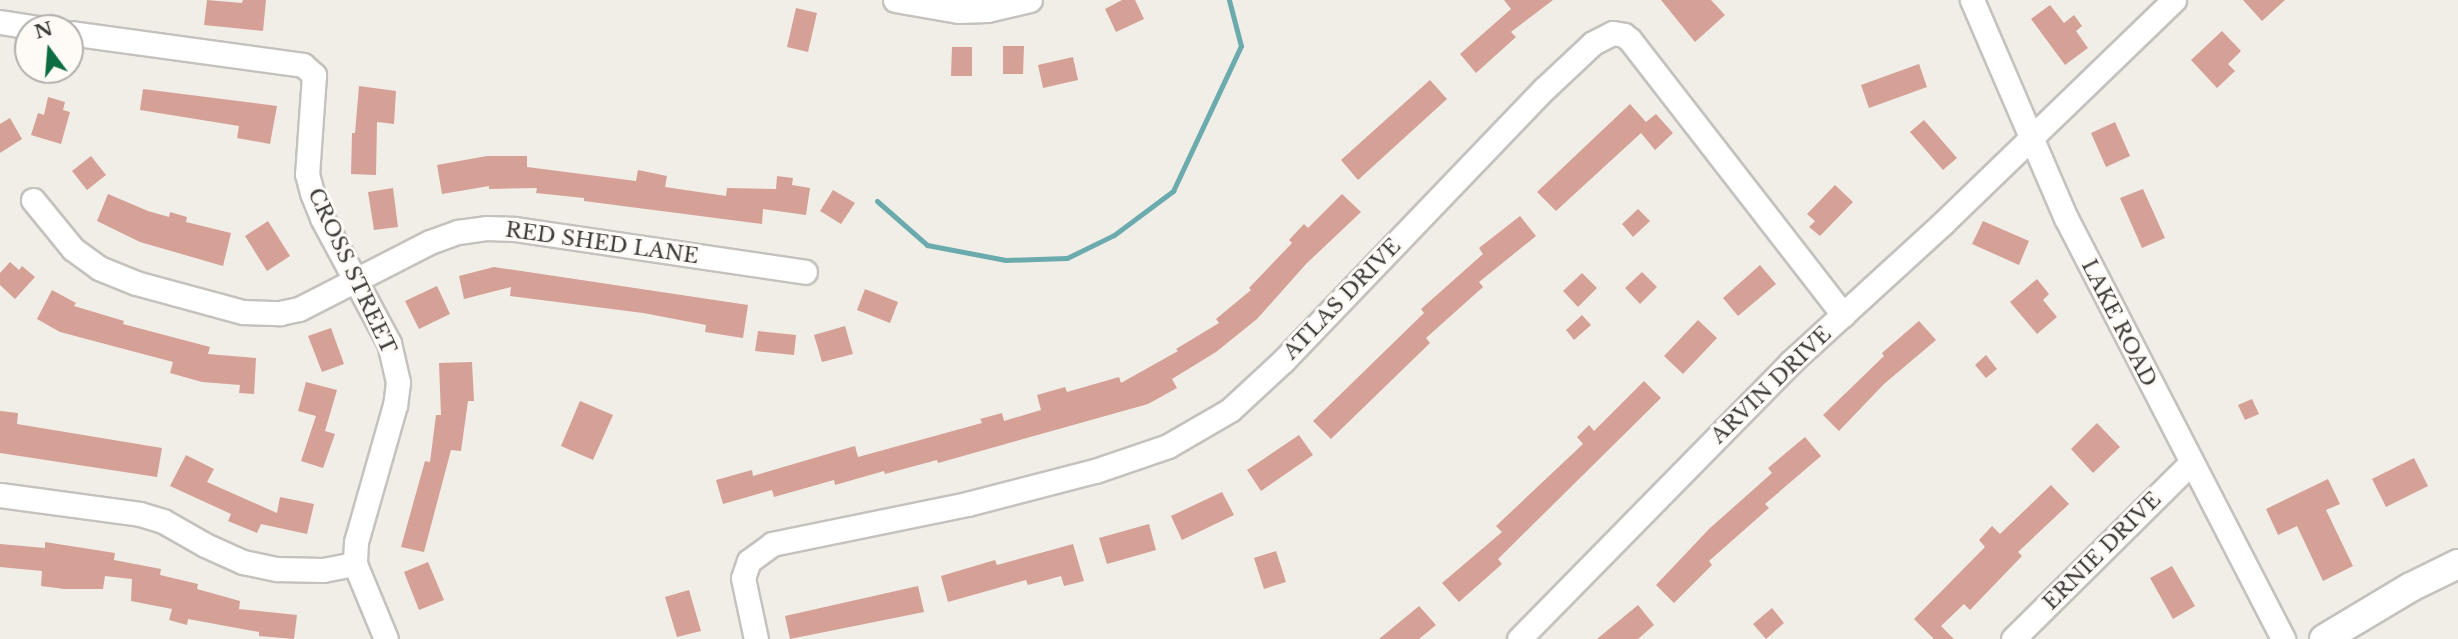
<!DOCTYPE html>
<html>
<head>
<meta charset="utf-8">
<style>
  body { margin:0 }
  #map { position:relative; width:2458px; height:639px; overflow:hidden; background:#f1eee8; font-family:"Libre Baskerville",serif }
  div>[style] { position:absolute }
  .stream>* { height:5px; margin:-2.5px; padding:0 2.5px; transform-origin:2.5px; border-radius:2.5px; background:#6cabad }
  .building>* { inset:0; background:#d5a095 }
  .roads { filter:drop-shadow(2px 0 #c5c2bd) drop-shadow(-2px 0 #c5c2bd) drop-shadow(0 2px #c5c2bd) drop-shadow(0 -2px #c5c2bd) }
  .minor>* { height:23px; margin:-11.5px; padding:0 11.5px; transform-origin:11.5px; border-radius:11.5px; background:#fff }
  .major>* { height:28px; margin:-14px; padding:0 14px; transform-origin:14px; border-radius:14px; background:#fff }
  span { translate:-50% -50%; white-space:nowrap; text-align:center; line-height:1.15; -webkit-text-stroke:6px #fefbf6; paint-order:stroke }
  .street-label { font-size:21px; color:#3e3c3a }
  .north { position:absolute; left:14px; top:14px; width:70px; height:70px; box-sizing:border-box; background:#fefbf6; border:2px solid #b1afab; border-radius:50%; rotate:344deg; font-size:19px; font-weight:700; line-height:28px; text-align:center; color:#3e3c3a }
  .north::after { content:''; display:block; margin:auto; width:24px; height:32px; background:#0d6d42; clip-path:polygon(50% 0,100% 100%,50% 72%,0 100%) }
</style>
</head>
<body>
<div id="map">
  <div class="stream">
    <i style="left:877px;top:201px;width:67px;rotate:41.3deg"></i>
    <i style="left:927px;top:245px;width:80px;rotate:10.8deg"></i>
    <i style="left:1006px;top:260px;width:61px;rotate:-1.9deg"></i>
    <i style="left:1067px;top:258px;width:52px;rotate:-26.1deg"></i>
    <i style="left:1114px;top:235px;width:74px;rotate:-36.7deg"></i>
    <i style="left:1173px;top:191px;width:160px;rotate:-64.9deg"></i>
    <i style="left:1241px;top:46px;width:48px;rotate:-104.6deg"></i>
  </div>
  <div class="building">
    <i style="clip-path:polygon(207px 0,242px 3px,243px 0,266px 0,263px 31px,204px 25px)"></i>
    <i style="clip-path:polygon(1122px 0,1135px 0,1144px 19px,1116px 32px,1105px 9px)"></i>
    <i style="clip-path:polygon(1504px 0,1553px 0,1511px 32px,1516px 37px,1476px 73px,1460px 54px,1511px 9px)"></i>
    <i style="clip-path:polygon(1661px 0,1711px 0,1725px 15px,1695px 42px)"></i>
    <i style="clip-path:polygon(2243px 0,2285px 0,2262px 21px)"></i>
    <i style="clip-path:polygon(2050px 5px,2064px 23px,2074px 15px,2082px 26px,2076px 31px,2088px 48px,2065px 65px,2031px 19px)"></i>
    <i style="clip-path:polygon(796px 8px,817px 13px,808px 52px,787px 47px)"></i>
    <i style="clip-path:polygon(2222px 31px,2241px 51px,2228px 64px,2235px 71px,2217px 88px,2191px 60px)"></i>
    <i style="clip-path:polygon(1003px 46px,1024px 46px,1023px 74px,1003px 74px)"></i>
    <i style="clip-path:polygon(952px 47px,972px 47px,972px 76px,951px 76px)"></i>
    <i style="clip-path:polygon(1073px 57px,1078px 80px,1043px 88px,1038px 65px)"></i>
    <i style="clip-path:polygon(1919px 64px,1927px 87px,1869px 108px,1861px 85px)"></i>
    <i style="clip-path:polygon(1430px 80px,1447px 99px,1358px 180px,1341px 160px)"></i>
    <i style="clip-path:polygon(359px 86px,396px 91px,394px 124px,377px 122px,376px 175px,351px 174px,352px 133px,355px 133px)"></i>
    <i style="clip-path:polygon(143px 89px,277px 106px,270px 144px,237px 138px,239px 126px,140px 110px)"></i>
    <i style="clip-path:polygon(48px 97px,65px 102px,63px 110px,70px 112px,61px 144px,31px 135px,38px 113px,44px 115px)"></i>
    <i style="clip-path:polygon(1630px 104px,1646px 122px,1656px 114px,1673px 133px,1655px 150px,1641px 133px,1556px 211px,1537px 192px)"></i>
    <i style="clip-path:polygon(10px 118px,22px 139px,0 153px,0 124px)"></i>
    <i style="clip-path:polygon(1924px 120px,1957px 158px,1943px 170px,1910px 132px)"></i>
    <i style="clip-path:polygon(2115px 122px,2130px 156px,2106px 167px,2091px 133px)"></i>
    <i style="clip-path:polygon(91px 156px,106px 175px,87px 190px,72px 171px)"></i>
    <i style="clip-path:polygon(487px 156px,527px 156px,527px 167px,636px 181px,638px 170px,667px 176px,665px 187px,726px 196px,727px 188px,776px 189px,777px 176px,793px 178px,792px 185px,810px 188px,806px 215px,763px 209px,762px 224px,584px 201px,584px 198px,536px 193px,537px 188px,489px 189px,489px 186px,442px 194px,437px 165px)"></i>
    <i style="clip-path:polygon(1835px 185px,1853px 202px,1820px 236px,1809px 227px,1815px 221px,1807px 214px)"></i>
    <i style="clip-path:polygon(393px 188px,398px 227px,374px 230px,368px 192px)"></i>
    <i style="clip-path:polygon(2143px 189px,2165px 238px,2142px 248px,2120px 198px)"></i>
    <i style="clip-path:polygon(833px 190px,855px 203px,841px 224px,820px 211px)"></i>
    <i style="clip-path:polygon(108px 194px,148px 211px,169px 217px,170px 212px,187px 217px,186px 222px,231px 233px,223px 266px,140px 242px,97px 221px)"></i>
    <i style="clip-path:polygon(1342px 194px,1361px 212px,1306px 264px,1257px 319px,1216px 352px,1172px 379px,1177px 388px,1148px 404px,938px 463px,937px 460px,885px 474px,884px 471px,835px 485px,834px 480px,774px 497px,772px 490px,723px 504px,716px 480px,752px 470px,753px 476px,855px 446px,858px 457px,982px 423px,980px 419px,1002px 413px,1004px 421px,1041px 410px,1037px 395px,1065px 387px,1067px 392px,1119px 377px,1121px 383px,1178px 351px,1176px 349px,1219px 323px,1216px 319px,1251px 290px,1249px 288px,1292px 243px,1289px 240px,1304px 224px,1308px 228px)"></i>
    <i style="clip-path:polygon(1638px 209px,1650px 221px,1633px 237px,1622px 224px)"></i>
    <i style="clip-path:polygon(1520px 216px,1536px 236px,1479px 282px,1483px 287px,1426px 338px,1430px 343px,1331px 439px,1313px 421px,1424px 313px,1421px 309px,1483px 254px,1479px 248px)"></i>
    <i style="clip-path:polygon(268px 221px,290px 256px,267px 271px,245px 236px)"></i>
    <i style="clip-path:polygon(1983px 221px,2029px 241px,2019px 265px,1972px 244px)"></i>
    <i style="clip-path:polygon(10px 262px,19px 270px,22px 266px,35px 277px,15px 299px,0 285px,0 273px)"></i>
    <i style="clip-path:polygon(1760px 265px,1776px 284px,1738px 316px,1723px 298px)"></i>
    <i style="clip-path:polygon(494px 267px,748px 305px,743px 338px,705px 332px,706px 325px,643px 313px,510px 296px,511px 287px,464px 299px,459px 276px)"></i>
    <i style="clip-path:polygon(1642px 272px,1657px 287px,1640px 304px,1625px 288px)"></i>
    <i style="clip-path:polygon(1582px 273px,1597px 288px,1578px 307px,1563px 291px)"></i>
    <i style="clip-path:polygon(2037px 279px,2049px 294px,2043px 300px,2057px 317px,2037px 334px,2010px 302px)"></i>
    <i style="clip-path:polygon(437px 286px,450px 314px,419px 329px,405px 301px)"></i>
    <i style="clip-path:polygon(865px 289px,898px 302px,890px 323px,857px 310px)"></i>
    <i style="clip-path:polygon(52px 290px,76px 303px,74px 306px,124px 321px,123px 324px,210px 347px,208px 354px,256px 358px,254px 394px,239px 393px,240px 385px,202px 382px,170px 373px,173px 362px,60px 332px,37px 319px)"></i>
    <i style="clip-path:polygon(1582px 315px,1591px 325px,1574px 340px,1566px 330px)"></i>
    <i style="clip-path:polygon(1698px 320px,1717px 338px,1683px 374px,1664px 356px)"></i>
    <i style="clip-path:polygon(1919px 321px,1936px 340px,1884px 384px,1839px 431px,1823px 415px,1884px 356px,1882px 353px)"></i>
    <i style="clip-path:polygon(845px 326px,853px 354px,822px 362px,814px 335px)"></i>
    <i style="clip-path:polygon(331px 328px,344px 364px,322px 372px,308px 336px)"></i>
    <i style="clip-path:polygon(758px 331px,796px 335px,794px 355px,755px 351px)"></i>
    <i style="clip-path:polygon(1986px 355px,1997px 369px,1986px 378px,1975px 365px)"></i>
    <i style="clip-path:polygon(472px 362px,474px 401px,468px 401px,461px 451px,451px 450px,424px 552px,401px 547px,425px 461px,430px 462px,436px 415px,441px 415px,439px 363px)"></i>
    <i style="clip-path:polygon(1644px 381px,1661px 398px,1498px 559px,1502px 564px,1459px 602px,1442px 583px,1502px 532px,1496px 526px,1583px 444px,1577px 437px,1589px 425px,1594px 431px)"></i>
    <i style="clip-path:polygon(306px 382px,337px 390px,325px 431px,335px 434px,323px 468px,301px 461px,316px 416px,298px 411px)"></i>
    <i style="clip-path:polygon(2252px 399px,2259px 414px,2245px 420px,2238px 405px)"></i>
    <i style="clip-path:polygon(580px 401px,613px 415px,593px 460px,561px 446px)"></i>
    <i style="clip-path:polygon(0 411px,18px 413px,17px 424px,162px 448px,157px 477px,0 453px)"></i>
    <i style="clip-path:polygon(2097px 423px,2120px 447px,2093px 473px,2071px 449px)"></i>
    <i style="clip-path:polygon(1299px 435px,1313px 455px,1261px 491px,1247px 470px)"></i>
    <i style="clip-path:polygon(1805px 437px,1821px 456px,1765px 504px,1769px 508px,1709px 561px,1712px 565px,1674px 603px,1656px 585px,1709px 529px,1772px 473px,1768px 468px)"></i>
    <i style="clip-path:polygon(186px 455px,214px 469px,207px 482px,277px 513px,280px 497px,314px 504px,307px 534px,261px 524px,257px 533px,228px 521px,231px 514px,170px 486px)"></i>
    <i style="clip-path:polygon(2414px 458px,2428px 486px,2386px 507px,2372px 479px)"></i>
    <i style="clip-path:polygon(2328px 479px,2340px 504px,2326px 510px,2353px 566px,2323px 581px,2297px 526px,2278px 535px,2266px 509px)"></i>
    <i style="clip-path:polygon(2051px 485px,2069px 504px,2018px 552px,2022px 556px,1970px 610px,1964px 604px,1941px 626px,1954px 639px,1934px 639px,1914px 619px,1985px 547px,1979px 540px,1992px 526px,2000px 534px)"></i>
    <i style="clip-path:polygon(1222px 492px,1234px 515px,1182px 540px,1171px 516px)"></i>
    <i style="clip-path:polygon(1149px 524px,1156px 550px,1107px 564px,1099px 538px)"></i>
    <i style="clip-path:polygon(45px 542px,115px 553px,114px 560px,161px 569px,160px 575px,198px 584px,197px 589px,240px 601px,239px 609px,297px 615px,294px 639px,259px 636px,259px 632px,188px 619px,187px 625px,169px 620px,172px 609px,131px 601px,132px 579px,105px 576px,103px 589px,64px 589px,41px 586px,42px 571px,0 567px,0 544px,45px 548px)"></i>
    <i style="clip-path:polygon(1073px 544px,1084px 581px,1064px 586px,1061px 576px,1028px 585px,1026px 580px,948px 602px,941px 576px,995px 560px,997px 565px)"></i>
    <i style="clip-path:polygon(1276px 551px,1286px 582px,1264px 589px,1254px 558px)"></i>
    <i style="clip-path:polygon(428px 562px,444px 600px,419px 610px,404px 572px)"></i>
    <i style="clip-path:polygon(2172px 566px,2195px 606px,2173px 619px,2150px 578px)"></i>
    <i style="clip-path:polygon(918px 586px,924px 612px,790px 639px,785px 616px)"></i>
    <i style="clip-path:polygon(689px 590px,701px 631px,677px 637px,665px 597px)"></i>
    <i style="clip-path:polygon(1638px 605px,1654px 625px,1638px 639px,1597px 639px)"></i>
    <i style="clip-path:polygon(1419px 606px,1436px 625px,1419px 639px,1379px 639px)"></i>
    <i style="clip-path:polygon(1772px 608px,1784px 623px,1766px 639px,1753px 624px)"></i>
  </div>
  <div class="roads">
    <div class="minor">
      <i style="left:895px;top:0;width:64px;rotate:9.9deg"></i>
      <i style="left:958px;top:11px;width:29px;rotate:-2deg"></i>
      <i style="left:987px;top:10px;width:44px;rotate:-13.1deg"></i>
      <i style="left:1972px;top:0;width:237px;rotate:66.7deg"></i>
      <i style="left:2066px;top:218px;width:474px;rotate:62.7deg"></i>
      <i style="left:0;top:22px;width:39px;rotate:9deg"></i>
      <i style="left:70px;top:33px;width:235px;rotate:7.8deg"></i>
      <i style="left:303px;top:65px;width:15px;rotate:42deg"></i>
      <i style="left:314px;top:75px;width:99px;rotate:94deg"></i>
      <i style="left:307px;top:174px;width:20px;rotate:75deg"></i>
      <i style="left:312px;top:193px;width:27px;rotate:68deg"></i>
      <i style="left:322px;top:218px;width:142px;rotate:61.8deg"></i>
      <i style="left:389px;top:343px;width:40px;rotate:77deg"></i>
      <i style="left:398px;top:382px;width:23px;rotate:97deg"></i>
      <i style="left:395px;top:405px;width:142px;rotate:105.9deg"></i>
      <i style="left:356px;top:542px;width:22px;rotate:93deg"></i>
      <i style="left:355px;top:564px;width:81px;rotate:67.5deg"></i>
      <i style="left:33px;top:200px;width:63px;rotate:50.8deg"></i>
      <i style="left:73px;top:249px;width:32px;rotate:36deg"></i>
      <i style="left:99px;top:268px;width:40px;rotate:22deg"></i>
      <i style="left:136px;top:283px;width:111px;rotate:15.2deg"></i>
      <i style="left:243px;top:312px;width:37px;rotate:2deg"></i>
      <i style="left:280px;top:313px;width:19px;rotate:-12deg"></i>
      <i style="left:299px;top:309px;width:147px;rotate:-27.1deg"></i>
      <i style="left:430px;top:242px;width:30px;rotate:-20deg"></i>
      <i style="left:458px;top:232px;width:28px;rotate:-8deg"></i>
      <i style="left:486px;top:228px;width:29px;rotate:2deg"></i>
      <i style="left:515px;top:229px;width:293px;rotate:8.4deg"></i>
      <i style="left:0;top:495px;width:141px;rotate:7.7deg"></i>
      <i style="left:140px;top:514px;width:24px;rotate:17deg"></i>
      <i style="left:163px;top:521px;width:48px;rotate:29.7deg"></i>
      <i style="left:205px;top:545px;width:42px;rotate:24.1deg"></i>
      <i style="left:243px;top:562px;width:35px;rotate:12deg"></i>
      <i style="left:277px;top:569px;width:46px;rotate:1.2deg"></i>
      <i style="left:323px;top:570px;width:33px;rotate:-11deg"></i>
      <i style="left:756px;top:639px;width:62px;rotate:-102deg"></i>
      <i style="left:743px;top:578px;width:18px;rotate:-71deg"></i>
      <i style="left:749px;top:561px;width:29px;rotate:-36deg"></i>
      <i style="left:772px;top:544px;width:199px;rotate:-11.6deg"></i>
      <i style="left:967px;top:504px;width:132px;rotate:-14.5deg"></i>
      <i style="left:1095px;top:471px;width:77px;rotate:-18.9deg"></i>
      <i style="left:1168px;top:446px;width:72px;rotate:-30.1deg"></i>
      <i style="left:1230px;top:410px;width:74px;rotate:-42.8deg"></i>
      <i style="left:1284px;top:360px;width:376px;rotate:-46.2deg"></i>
      <i style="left:1544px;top:89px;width:67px;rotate:-43.2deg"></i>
      <i style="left:1593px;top:43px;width:22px;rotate:-27deg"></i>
      <i style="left:1613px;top:33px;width:11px;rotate:10deg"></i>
      <i style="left:1624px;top:35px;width:8px;rotate:40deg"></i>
      <i style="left:1630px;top:40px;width:348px;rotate:52.2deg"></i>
      <i style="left:1519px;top:639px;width:388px;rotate:-45.5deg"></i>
      <i style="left:1791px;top:362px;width:206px;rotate:-42.4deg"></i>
      <i style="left:1943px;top:223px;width:321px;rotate:-44deg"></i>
      <i style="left:2013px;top:639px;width:250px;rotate:-44.7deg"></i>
    </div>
    <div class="major">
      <i style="left:2324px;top:639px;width:101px;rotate:-30.9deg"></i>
      <i style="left:2411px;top:587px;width:52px;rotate:-26.1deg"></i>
    </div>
  </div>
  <div class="street-label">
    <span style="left:602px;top:243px;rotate:8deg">RED SHED LANE</span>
    <span style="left:352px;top:271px;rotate:65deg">CROSS STREET</span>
    <span style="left:1342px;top:299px;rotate:-46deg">ATLAS DRIVE</span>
    <span style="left:2119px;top:323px;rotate:63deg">LAKE ROAD</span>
    <span style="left:1771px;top:385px;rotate:-44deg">ARVIN DRIVE</span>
    <span style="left:2102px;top:551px;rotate:-45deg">ERNIE DRIVE</span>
  </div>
  <div class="north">N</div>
</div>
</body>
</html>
